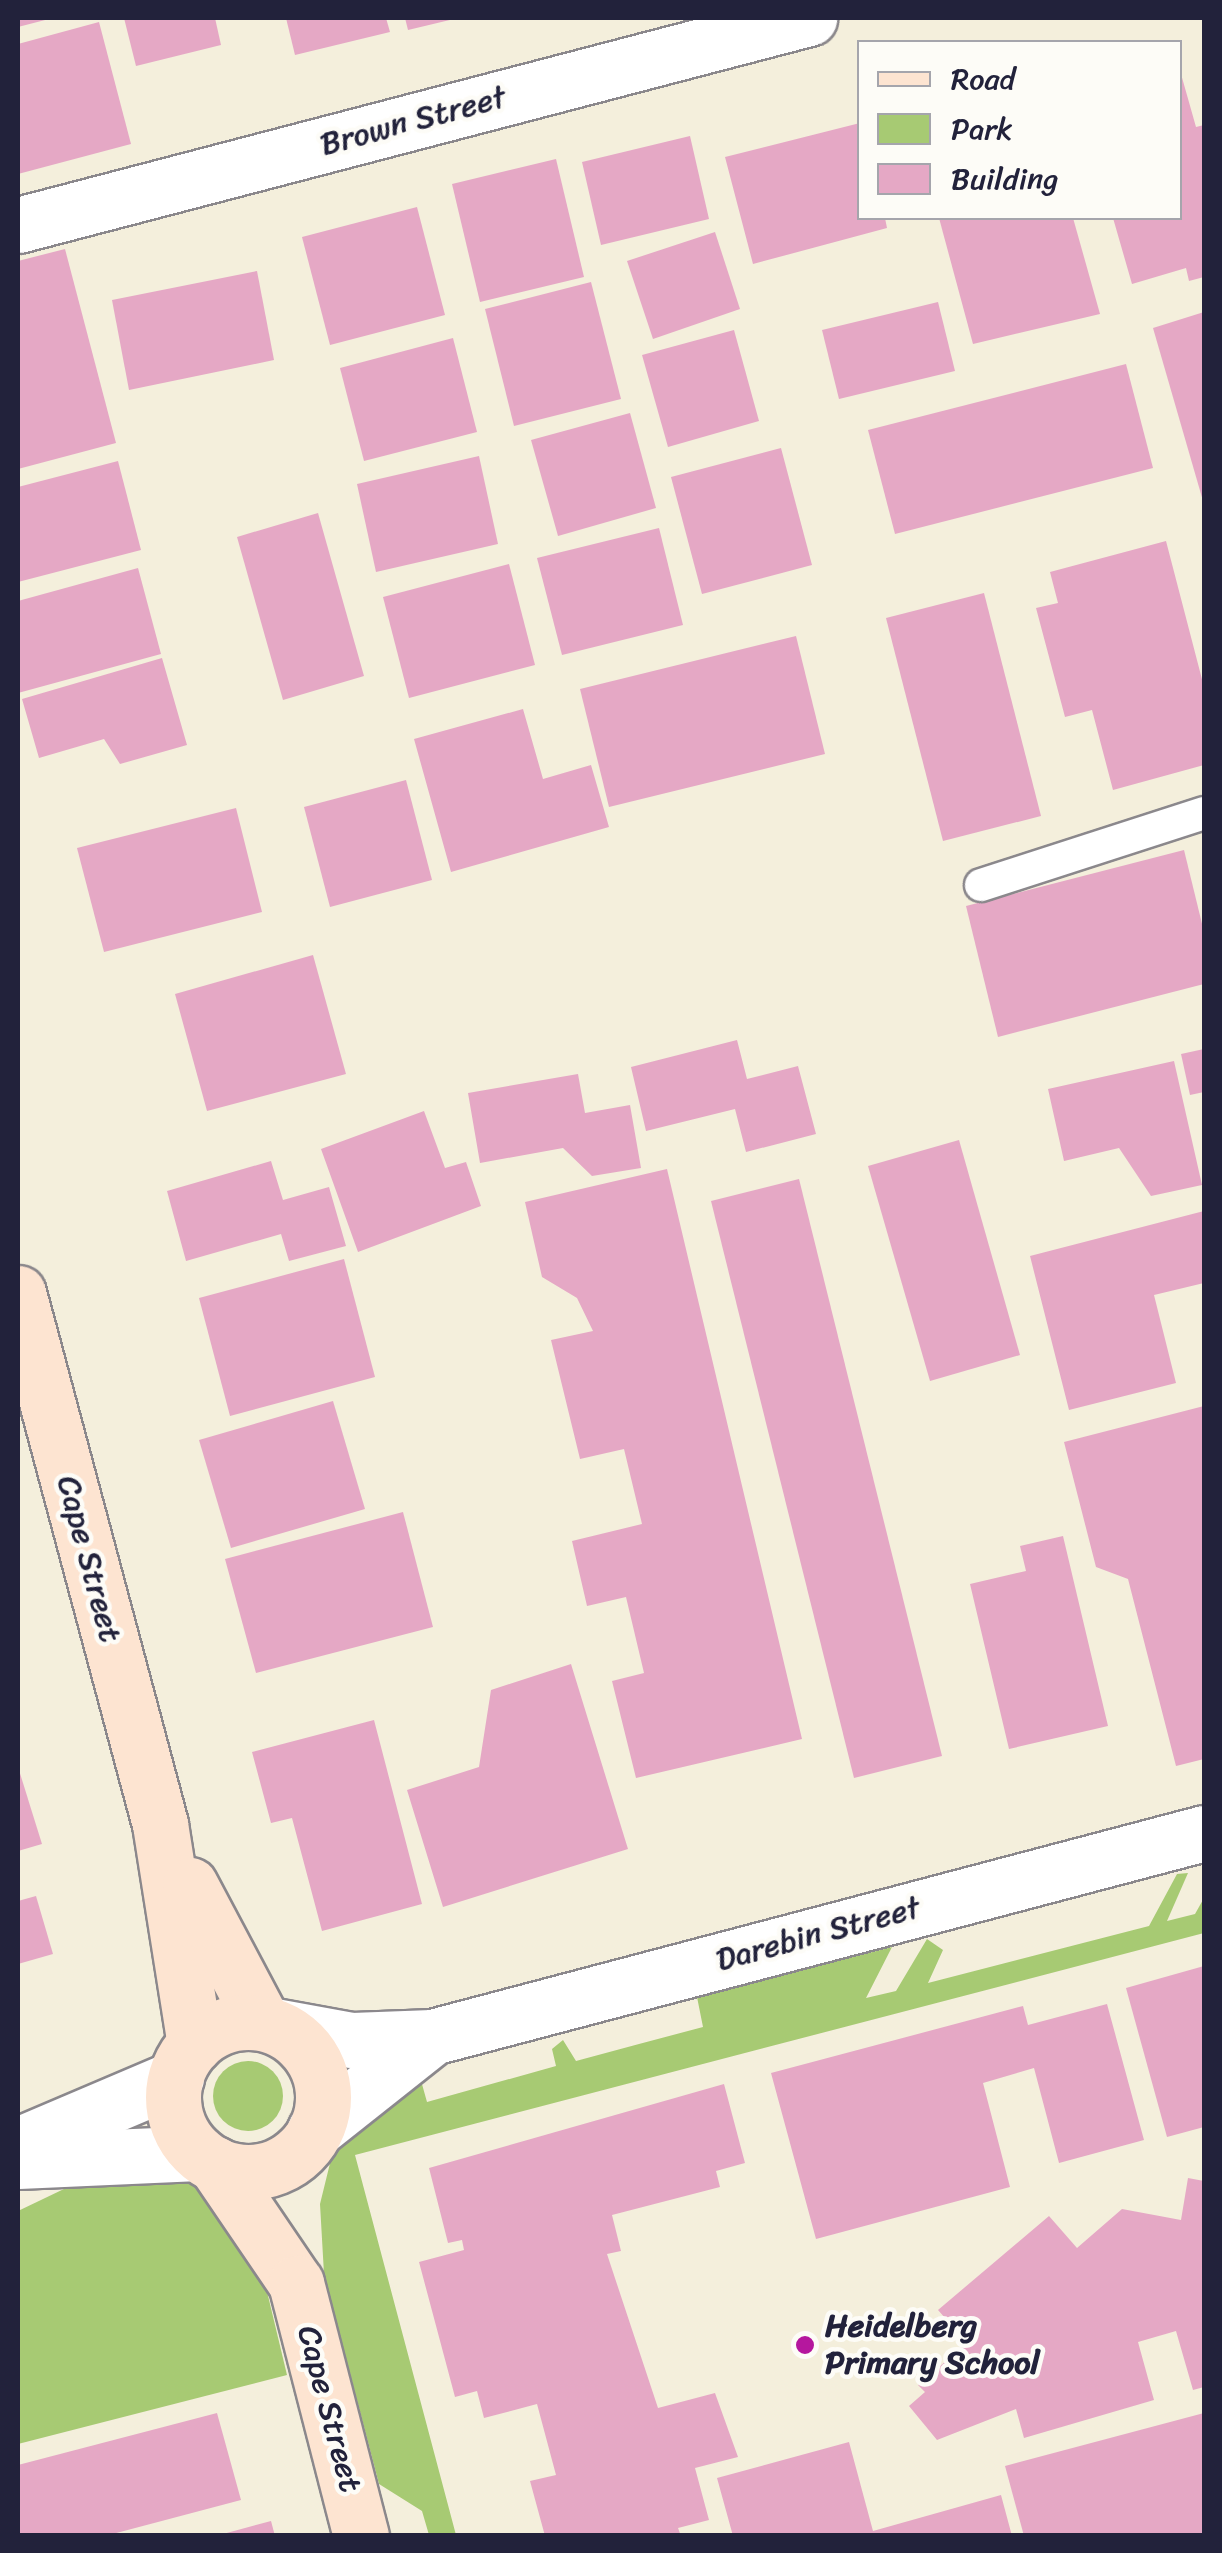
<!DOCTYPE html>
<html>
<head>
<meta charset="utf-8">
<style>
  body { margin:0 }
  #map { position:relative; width:1222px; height:2553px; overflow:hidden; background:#f4efdc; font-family:Sriracha,sans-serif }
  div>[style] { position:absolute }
  .green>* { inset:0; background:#a7ca73 }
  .round { border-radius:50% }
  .building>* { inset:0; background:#e5a8c5 }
  .roads { filter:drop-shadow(2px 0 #8b888c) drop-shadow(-2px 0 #8b888c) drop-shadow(0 2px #8b888c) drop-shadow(0 -2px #8b888c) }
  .lane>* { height:32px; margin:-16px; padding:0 16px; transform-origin:16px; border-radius:16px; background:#fff }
  .street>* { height:55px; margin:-27.5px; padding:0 27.5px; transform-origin:27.5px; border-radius:27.5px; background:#fff }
  .secondary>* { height:55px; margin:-27.5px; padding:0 27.5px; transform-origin:27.5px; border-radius:27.5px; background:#fde4d1 }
  .secondary>.ring { margin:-27.5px; padding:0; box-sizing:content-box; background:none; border:55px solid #fde4d1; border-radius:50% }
  .dots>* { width:28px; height:28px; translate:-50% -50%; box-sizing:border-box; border:5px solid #fdfcf7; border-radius:50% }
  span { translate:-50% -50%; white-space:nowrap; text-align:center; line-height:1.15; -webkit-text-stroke:9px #fdfcf7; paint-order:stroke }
  .street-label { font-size:32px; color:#22223b }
  .poi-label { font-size:32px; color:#22223b; font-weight:700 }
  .left { translate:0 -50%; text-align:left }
  .frame { position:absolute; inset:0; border:20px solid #22223b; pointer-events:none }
  .legend { position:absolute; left:857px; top:40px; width:325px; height:180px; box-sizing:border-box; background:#fdfcf7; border:2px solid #a5a5ac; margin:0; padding:12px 18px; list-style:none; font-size:30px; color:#22223b }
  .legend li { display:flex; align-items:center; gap:20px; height:50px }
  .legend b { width:50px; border:2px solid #a5a5ac }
</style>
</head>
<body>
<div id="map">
  <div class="green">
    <i style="clip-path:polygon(1188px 1873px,1167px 1921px,1195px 1914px,1204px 1898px,1204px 1933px,355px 2155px,456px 2535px,429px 2535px,422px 2511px,379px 2484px,324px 2274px,320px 2204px,334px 2147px,420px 2077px,427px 2102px,556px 2066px,552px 2049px,563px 2040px,576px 2061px,639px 2044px,703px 2027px,697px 1997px,892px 1947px,866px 1998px,896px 1991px,927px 1939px,943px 1950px,928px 1983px,1149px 1926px,1177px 1874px)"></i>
    <i class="round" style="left:213px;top:2061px;width:70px;height:70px"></i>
    <i style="clip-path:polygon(196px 2174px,258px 2254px,287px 2375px,18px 2444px,18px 2211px,89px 2177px)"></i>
  </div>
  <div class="building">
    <i style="clip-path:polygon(18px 18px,49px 18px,49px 19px,18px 27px)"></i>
    <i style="clip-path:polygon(124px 18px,215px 18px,221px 45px,136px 66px)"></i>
    <i style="clip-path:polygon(286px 18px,386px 18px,390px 32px,295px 55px)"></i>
    <i style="clip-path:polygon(405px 18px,454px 18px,454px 19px,408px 30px)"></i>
    <i style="clip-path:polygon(99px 22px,131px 144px,18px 174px,18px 44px)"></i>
    <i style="clip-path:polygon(1181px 74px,1196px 127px,1204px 125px,1204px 277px,1189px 281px,1186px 268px,1132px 284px,1113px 218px,1180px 218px)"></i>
    <i style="clip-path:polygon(860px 123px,860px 218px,885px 218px,887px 228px,753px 264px,725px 157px)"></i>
    <i style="clip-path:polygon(690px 136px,709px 219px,601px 245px,582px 162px)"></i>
    <i style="clip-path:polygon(556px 159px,584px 277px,480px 302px,452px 184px)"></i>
    <i style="clip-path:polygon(417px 207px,445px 315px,330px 345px,302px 237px)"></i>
    <i style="clip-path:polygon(939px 218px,1073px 218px,1100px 314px,973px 344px)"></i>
    <i style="clip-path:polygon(715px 232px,740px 309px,653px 339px,627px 261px)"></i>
    <i style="clip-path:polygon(65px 249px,116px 443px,18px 469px,18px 261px)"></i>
    <i style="clip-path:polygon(257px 271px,274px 360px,129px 390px,112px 300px)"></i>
    <i style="clip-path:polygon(591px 282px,621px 399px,514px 426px,485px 309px)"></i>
    <i style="clip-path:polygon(938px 302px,955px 371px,839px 399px,822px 330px)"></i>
    <i style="clip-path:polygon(1204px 312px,1204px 501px,1203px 501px,1153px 328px)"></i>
    <i style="clip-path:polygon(734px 330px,759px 421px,668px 447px,642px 355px)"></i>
    <i style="clip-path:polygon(453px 338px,477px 432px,364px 461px,340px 368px)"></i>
    <i style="clip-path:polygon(1126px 364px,1153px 468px,895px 534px,868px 430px)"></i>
    <i style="clip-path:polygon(630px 413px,656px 508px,558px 536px,531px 440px)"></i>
    <i style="clip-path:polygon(781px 448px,812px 565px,702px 594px,671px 477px)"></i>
    <i style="clip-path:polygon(479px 456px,498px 544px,376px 572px,357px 484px)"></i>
    <i style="clip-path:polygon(118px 461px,141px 550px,18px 582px,18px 487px)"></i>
    <i style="clip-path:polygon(318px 513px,364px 676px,283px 700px,237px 537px)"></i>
    <i style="clip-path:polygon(659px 528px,683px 625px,562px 655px,537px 558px)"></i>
    <i style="clip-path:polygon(1166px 541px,1204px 687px,1204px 765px,1113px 790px,1092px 710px,1065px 717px,1036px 608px,1058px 603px,1050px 572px)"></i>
    <i style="clip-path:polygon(509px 564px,535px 665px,409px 698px,383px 597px)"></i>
    <i style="clip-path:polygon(138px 568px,161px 654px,18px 693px,18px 601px)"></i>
    <i style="clip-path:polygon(984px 593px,1041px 816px,943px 841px,886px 618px)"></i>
    <i style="clip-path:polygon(796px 636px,825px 754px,609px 807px,580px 689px)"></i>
    <i style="clip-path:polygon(162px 658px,187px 745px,120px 764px,104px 739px,39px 758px,22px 699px)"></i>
    <i style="clip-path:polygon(523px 709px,543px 779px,591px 765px,609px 827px,451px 872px,414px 739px)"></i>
    <i style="clip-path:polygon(406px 780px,432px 880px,330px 907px,304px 807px)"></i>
    <i style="clip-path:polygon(236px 808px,262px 912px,104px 952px,77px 848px)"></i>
    <i style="clip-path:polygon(1184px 850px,1204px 932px,1204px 984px,998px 1037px,966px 906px)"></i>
    <i style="clip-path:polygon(313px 955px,346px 1074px,207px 1111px,175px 994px)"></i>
    <i style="clip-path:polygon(737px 1040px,747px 1079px,798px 1066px,816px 1134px,746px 1152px,735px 1109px,646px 1131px,631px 1067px)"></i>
    <i style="clip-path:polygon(1204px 1049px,1204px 1092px,1190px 1095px,1181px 1054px)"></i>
    <i style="clip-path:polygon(1174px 1061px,1202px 1185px,1151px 1196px,1119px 1148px,1064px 1161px,1048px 1089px)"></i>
    <i style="clip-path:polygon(578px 1074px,585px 1113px,630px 1105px,641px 1168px,592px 1176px,563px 1148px,480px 1163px,468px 1093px)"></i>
    <i style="clip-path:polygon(424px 1111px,445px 1168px,466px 1162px,481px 1206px,358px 1252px,321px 1149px)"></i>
    <i style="clip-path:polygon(959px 1140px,1020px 1355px,930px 1381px,868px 1166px)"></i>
    <i style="clip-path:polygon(271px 1161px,283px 1200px,329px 1187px,346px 1246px,289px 1261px,281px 1234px,186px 1261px,167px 1191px)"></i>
    <i style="clip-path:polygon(667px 1169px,802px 1739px,636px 1778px,612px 1681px,644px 1673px,626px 1597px,587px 1606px,572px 1541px,642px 1524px,624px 1449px,580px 1459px,551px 1340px,593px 1331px,577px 1298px,542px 1277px,525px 1202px)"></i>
    <i style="clip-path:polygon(799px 1179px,942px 1756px,854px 1778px,711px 1201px)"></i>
    <i style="clip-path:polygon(1204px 1211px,1204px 1283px,1154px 1295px,1176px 1383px,1069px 1410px,1030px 1256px)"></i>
    <i style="clip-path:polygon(344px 1259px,375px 1377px,230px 1416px,199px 1298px)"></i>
    <i style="clip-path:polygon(333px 1401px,365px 1509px,231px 1548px,199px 1440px)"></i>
    <i style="clip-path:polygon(1204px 1406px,1204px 1759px,1176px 1766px,1128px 1579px,1096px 1567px,1064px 1442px)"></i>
    <i style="clip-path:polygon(403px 1512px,433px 1627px,256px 1673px,225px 1559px)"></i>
    <i style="clip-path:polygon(1063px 1536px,1108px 1726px,1009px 1749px,970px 1584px,1026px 1571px,1020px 1546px)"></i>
    <i style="clip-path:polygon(571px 1664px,628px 1849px,443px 1907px,407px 1790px,479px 1767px,491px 1690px)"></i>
    <i style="clip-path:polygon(374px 1720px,422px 1904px,322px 1931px,292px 1818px,271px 1823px,252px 1752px)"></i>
    <i style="clip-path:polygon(18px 1767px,42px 1844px,18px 1851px)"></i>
    <i style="clip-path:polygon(36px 1896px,53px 1954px,18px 1964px,18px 1901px)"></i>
    <i style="clip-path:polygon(1204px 1966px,1204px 2127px,1167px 2137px,1126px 1988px)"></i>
    <i style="clip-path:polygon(1107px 2004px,1144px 2140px,1059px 2163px,1034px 2068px,983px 2083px,1010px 2187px,816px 2239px,771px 2073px,1023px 2006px,1028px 2025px)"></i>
    <i style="clip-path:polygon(724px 2084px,745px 2163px,716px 2171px,720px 2187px,612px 2215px,621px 2251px,607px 2254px,658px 2408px,715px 2393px,738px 2457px,695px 2468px,709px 2520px,678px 2528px,681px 2536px,545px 2536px,530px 2481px,556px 2475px,537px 2404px,484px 2418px,477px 2391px,455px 2397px,419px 2262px,464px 2250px,462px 2240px,448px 2243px,429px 2168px)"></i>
    <i style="clip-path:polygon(1188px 2178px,1204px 2181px,1204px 2387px,1193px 2390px,1176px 2331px,1138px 2342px,1154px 2400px,1024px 2438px,1016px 2409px,937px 2440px,909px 2406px,925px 2392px,918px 2385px,967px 2343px,938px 2310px,1049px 2216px,1077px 2248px,1122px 2209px,1181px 2220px)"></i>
    <i style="clip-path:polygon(217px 2413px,241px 2500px,105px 2536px,18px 2536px,18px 2465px)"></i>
    <i style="clip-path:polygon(1204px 2413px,1204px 2536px,1024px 2536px,1005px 2466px)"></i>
    <i style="clip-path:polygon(849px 2442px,873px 2531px,1001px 2495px,1012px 2536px,733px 2536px,717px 2478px)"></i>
    <i style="clip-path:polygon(271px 2521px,275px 2536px,224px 2536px,223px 2534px)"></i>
  </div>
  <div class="roads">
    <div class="lane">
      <i style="left:981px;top:885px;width:234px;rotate:-17.9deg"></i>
    </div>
    <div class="street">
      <i style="left:18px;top:225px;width:818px;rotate:-14.67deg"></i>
      <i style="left:275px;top:2026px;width:78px;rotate:10.3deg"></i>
      <i style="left:352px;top:2040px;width:80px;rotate:-2.1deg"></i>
      <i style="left:432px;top:2037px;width:798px;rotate:-14.8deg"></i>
      <i style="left:315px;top:2130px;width:147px;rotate:-38.4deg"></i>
      <i style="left:25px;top:2142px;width:164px;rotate:-23deg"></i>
      <i style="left:18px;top:2161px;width:180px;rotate:-2.5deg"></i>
    </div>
    <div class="secondary">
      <i style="left:18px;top:1293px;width:550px;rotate:75.03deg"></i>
      <i style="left:160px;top:1824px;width:223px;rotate:81deg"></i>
      <i style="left:190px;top:1885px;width:156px;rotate:62.1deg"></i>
      <i class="ring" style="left:173px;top:2022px;width:95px;height:95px"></i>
      <i style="left:215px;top:2164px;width:144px;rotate:55.8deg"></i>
      <i style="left:296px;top:2283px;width:261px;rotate:75.6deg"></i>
    </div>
  </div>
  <div class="dots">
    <i style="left:805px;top:2345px;background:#b5179e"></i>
  </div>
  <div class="street-label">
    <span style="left:413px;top:121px;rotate:-15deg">Brown Street</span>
    <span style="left:89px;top:1559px;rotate:75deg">Cape Street</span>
    <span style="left:818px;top:1934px;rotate:-15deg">Darebin Street</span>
    <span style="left:329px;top:2409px;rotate:75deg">Cape Street</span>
  </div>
  <div class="poi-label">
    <span class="left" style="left:825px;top:2345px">Heidelberg<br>Primary School</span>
  </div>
  <div class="frame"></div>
  <ul class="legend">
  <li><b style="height:12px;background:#fde4d1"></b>Road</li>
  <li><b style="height:28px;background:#a7ca73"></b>Park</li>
  <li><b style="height:28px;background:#e5a8c5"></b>Building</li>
  </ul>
</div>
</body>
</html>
